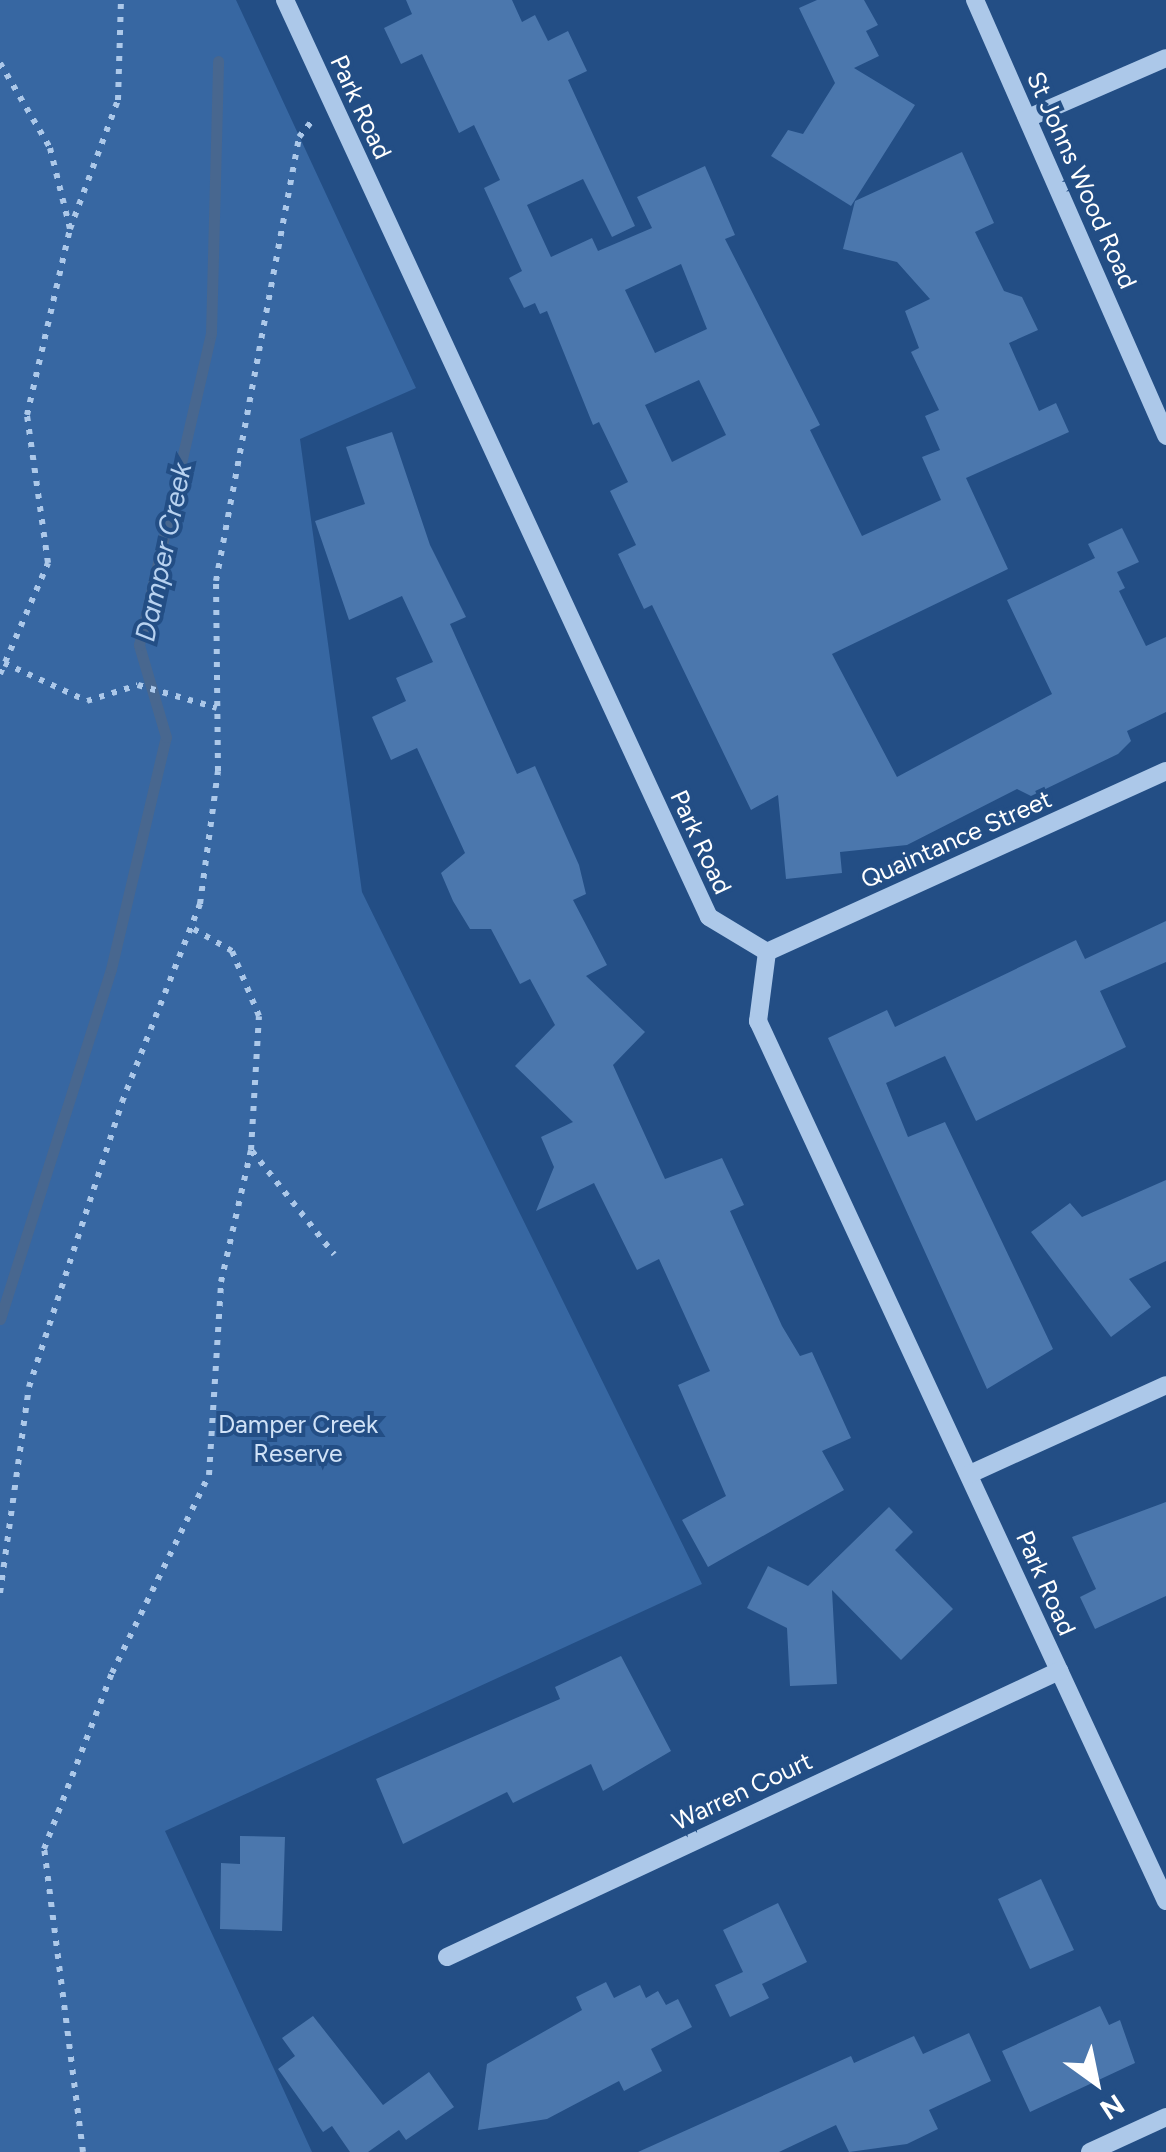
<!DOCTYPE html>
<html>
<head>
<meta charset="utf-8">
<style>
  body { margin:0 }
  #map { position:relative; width:1166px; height:2152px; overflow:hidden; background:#234e85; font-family:Figtree,sans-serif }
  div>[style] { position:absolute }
  .green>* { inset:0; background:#3767a2 }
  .stream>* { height:11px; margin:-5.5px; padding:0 5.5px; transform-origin:5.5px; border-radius:5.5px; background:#48678f }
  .building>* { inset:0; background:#4b77ad }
  .path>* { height:6px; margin-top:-3px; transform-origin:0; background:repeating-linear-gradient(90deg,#acc8e9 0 5px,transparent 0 13px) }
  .minor>* { height:18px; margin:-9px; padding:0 9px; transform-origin:9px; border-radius:9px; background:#acc8e9 }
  span { translate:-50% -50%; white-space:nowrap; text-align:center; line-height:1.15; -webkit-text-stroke:8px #234e85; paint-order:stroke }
  .street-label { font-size:25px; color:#fff }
  .park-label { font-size:25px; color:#d0e2f7 }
  .water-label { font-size:28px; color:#b8d2f0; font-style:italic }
  .north { position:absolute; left:1046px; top:2032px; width:100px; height:100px; -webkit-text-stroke:8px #234e85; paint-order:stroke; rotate:147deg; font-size:28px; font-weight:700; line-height:40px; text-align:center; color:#fff }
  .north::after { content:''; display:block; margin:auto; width:35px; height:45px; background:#fff; clip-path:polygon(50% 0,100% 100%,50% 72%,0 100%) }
</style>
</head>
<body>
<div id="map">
  <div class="green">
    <i style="clip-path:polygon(0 0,236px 0,416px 388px,300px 439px,362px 892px,702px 1584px,165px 1831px,312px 2152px,0 2152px)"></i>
  </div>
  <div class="stream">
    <i style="left:0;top:1319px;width:367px;rotate:-72.4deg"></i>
    <i style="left:111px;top:969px;width:238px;rotate:-76.7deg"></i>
    <i style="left:166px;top:737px;width:96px;rotate:-106.4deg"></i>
    <i style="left:139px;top:645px;width:320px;rotate:-77deg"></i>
    <i style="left:211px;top:333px;width:272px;rotate:-88.5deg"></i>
  </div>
  <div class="building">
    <i style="clip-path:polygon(evenodd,406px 0,512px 0,522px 22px,535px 15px,548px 41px,568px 31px,587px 71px,568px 80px,635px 226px,612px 237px,583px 179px,527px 205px,551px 257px,592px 238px,598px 251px,652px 228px,637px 197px,705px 166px,735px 235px,725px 239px,820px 425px,810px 430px,862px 536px,941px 500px,922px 457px,940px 450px,925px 416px,939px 410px,911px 352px,919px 348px,905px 311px,930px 299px,897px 262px,843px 249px,855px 201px,962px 152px,994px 223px,975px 232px,1004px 291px,1022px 297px,1038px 330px,1009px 343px,1039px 411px,1056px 403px,1069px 432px,966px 478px,1008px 569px,832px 654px,897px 777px,1052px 694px,1007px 600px,1095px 558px,1088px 544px,1122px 528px,1139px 562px,1117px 572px,1125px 588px,1119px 591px,1146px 646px,1166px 637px,1166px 712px,1127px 731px,1131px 741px,1118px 754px,1031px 796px,1017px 789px,907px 845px,840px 852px,842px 873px,786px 879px,778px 795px,751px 810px,652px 605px,644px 609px,618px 554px,636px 545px,610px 491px,628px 482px,599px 422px,593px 425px,547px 311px,540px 314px,535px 303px,524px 308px,509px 278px,522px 271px,484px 188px,500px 180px,474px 125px,459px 133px,422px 54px,401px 64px,384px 28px,412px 14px,406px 0,681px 264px,707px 329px,655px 353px,625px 290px,681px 264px,406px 0,699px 380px,726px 435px,672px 462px,645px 405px,699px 380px)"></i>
    <i style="clip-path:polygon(817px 0,864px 0,878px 25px,866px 31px,879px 56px,854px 68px,915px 105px,851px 206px,771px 156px,788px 130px,803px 134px,835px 83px,799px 8px)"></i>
    <i style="clip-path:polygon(392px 432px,430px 545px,466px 617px,450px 624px,517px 774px,535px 766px,579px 865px,586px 894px,573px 900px,607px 965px,586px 976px,645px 1032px,613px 1065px,665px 1179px,722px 1158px,744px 1205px,730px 1211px,782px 1326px,800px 1356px,812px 1352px,851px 1438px,822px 1451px,844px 1490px,708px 1567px,682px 1520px,726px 1496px,678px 1385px,710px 1371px,659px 1259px,637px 1270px,594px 1183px,536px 1211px,554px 1167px,541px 1137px,573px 1122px,515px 1066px,555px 1025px,530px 979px,520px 984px,491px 929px,470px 929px,453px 901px,441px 873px,465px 853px,417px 748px,391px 760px,372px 717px,406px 701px,396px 678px,433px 662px,402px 596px,349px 620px,315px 521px,365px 504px,346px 447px)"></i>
    <i style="clip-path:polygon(1166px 921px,1166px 962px,1100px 991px,1126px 1047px,976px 1121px,945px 1056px,886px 1083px,908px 1137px,945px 1122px,1053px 1349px,987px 1389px,828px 1038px,887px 1010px,895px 1027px,1076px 940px,1085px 959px)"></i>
    <i style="clip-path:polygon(1166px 1180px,1166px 1261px,1129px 1279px,1151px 1307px,1111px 1337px,1031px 1232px,1070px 1203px,1082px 1217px)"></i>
    <i style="clip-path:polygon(1166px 1502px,1166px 1596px,1095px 1629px,1080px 1597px,1096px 1589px,1072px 1537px)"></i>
    <i style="clip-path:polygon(889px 1507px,913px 1532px,895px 1550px,953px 1609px,901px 1660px,832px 1590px,837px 1684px,790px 1686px,787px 1628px,747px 1608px,768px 1566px,808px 1586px)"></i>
    <i style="clip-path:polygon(621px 1656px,671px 1751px,603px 1791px,591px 1764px,513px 1803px,507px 1792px,403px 1844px,376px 1779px,560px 1699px,555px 1687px)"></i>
    <i style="clip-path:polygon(240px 1836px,285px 1837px,282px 1931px,220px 1929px,221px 1863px,240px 1864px)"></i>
    <i style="clip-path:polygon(1041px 1879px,1074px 1950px,1030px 1969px,998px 1899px)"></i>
    <i style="clip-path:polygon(778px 1903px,807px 1962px,762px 1984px,769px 1998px,730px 2017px,715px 1985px,743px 1972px,723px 1930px)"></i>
    <i style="clip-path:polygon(606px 1982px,614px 1998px,640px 1985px,646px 1998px,658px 1991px,666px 2005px,678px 1999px,692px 2027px,651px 2049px,662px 2071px,624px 2091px,619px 2081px,547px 2119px,478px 2130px,487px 2064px,582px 2010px,576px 1997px)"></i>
    <i style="clip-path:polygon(1100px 2006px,1109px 2025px,1120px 2020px,1135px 2063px,1030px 2112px,1002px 2051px)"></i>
    <i style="clip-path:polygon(313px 2016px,383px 2105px,429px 2072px,454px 2107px,406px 2140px,399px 2130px,368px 2152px,350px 2152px,332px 2126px,323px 2132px,278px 2069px,295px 2056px,282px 2038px)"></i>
    <i style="clip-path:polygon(969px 2033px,991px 2081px,929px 2110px,938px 2129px,907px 2144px,849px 2152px,836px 2125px,779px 2152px,638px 2152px,851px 2056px,854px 2063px,914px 2036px,923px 2054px)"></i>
  </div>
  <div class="path">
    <i style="left:0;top:63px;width:99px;rotate:59.5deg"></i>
    <i style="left:50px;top:148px;width:83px;rotate:76.1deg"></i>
    <i style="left:4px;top:663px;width:91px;rotate:24.6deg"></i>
    <i style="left:87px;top:701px;width:53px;rotate:-17.4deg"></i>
    <i style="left:138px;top:685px;width:82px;rotate:16.2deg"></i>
    <i style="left:0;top:674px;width:121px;rotate:-66.6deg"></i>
    <i style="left:48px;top:563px;width:149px;rotate:-98.1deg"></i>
    <i style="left:27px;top:415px;width:191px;rotate:-77deg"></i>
    <i style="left:70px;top:229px;width:138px;rotate:-69.6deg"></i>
    <i style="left:118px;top:100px;width:100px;rotate:-88.3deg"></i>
    <i style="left:252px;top:1151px;width:132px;rotate:51.5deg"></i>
    <i style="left:0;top:1593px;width:208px;rotate:-82deg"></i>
    <i style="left:29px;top:1387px;width:300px;rotate:-71.9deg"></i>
    <i style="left:122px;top:1102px;width:213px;rotate:-68.5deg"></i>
    <i style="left:200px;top:904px;width:134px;rotate:-82.3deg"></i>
    <i style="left:218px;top:771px;width:190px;rotate:-90.6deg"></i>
    <i style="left:216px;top:581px;width:452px;rotate:-79.4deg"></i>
    <i style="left:299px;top:137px;width:22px;rotate:-51deg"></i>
    <i style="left:83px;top:2152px;width:305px;rotate:-97.3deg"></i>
    <i style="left:44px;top:1849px;width:189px;rotate:-68.9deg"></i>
    <i style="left:112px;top:1673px;width:220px;rotate:-63.9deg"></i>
    <i style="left:209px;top:1475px;width:193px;rotate:-86.4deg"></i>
    <i style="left:221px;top:1282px;width:135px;rotate:-77.2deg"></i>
    <i style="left:251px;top:1150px;width:134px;rotate:-86.6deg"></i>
    <i style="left:259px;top:1016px;width:70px;rotate:-112.6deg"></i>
    <i style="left:232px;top:951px;width:46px;rotate:-150.1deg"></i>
  </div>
  <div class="minor">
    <i style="left:285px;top:0;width:1010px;rotate:65.19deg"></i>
    <i style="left:709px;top:917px;width:68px;rotate:31.1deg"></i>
    <i style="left:767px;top:952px;width:70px;rotate:97.4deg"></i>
    <i style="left:758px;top:1021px;width:970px;rotate:65.13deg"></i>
    <i style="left:975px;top:0;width:476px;rotate:66.3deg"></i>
    <i style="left:1028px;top:118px;width:150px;rotate:-23.5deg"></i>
    <i style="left:767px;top:952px;width:438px;rotate:-24.4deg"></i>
    <i style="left:970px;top:1474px;width:215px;rotate:-24.4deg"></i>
    <i style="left:447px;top:1957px;width:676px;rotate:-25.05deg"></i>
    <i style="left:1090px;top:2152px;width:84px;rotate:-24.7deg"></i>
  </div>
  <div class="street-label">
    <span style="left:361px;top:107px;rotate:65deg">Park Road</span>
    <span style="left:1082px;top:180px;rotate:66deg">St Johns Wood Road</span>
    <span style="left:956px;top:839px;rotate:-24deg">Quaintance Street</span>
    <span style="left:701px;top:842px;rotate:65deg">Park Road</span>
    <span style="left:1046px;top:1583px;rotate:66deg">Park Road</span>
    <span style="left:742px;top:1791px;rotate:-25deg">Warren Court</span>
  </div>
  <div class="park-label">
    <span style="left:298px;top:1439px">Damper Creek<br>Reserve</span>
  </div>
  <div class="water-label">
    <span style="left:163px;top:552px;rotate:-78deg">Damper Creek</span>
  </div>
  <div class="north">N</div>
</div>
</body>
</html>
